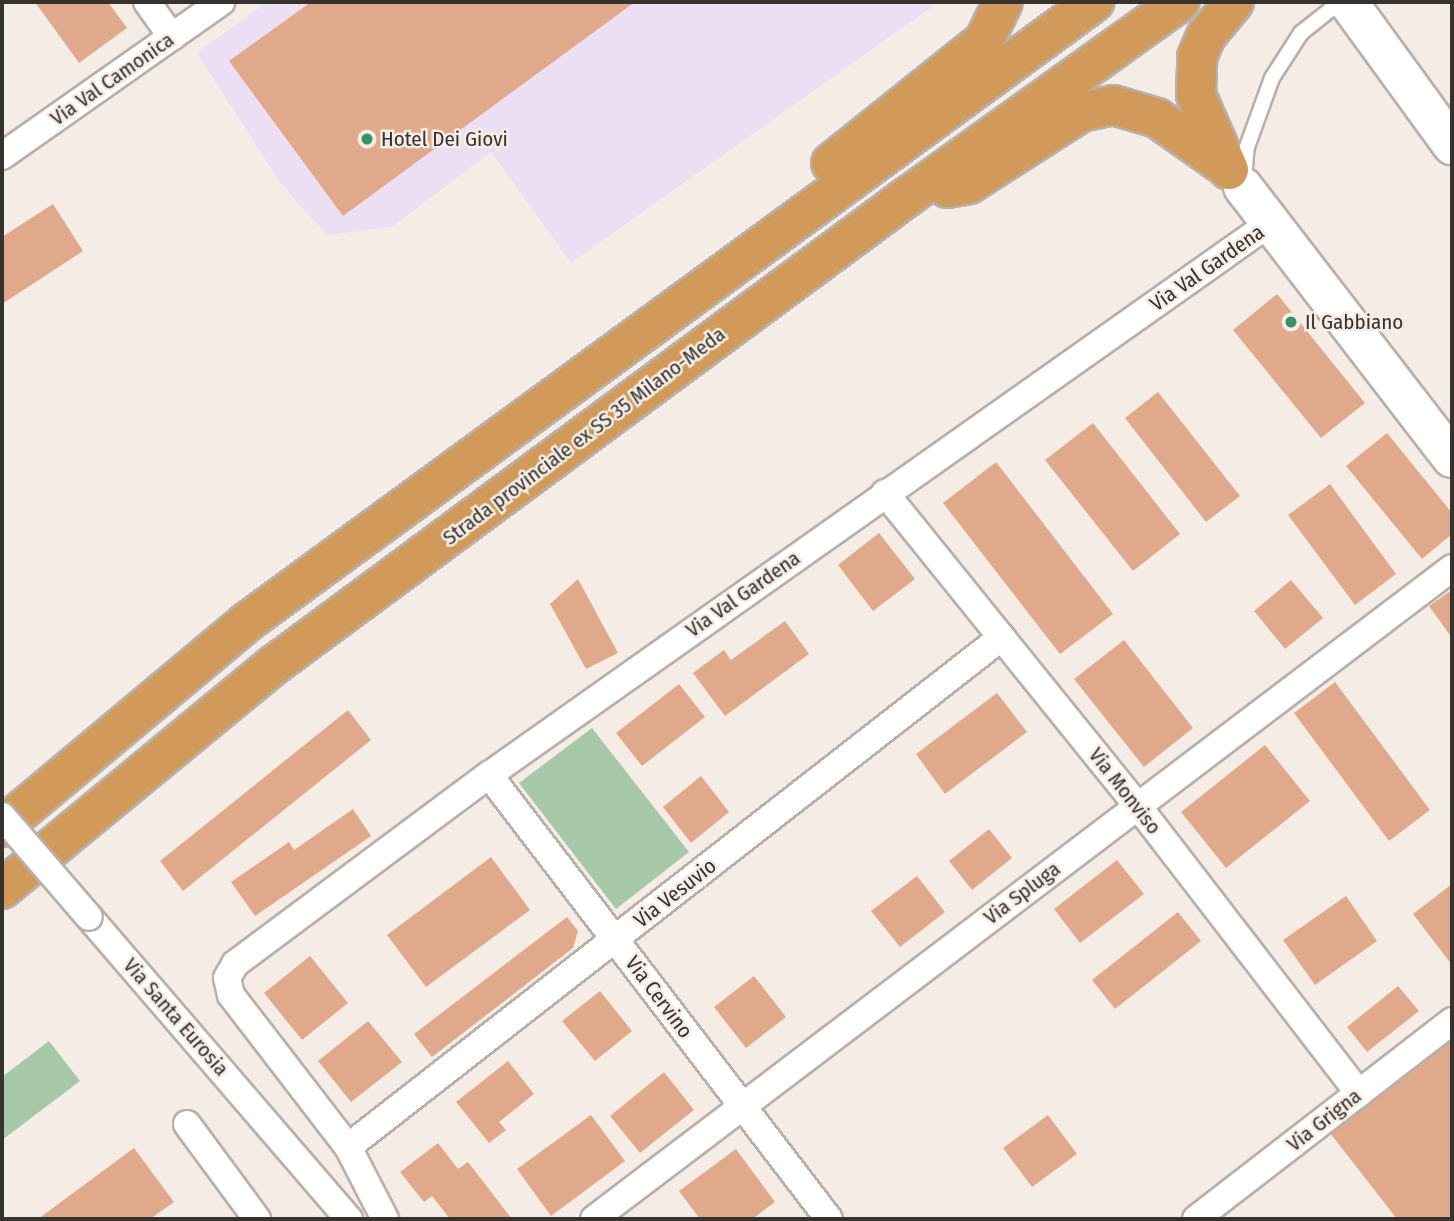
<!DOCTYPE html>
<html>
<head>
<meta charset="utf-8">
<style>
  body { margin:0 }
  #map { position:relative; width:1454px; height:1221px; overflow:hidden; background:#f5ede5; font-family:"Fira Sans Condensed",sans-serif }
  div>[style] { position:absolute }
  .commercial>* { inset:0; background:#eddff3 }
  .green>* { inset:0; background:#a7c8a8 }
  .building>* { inset:0; background:#e0a98c }
  .roads { filter:drop-shadow(2px 0 #b8b0a9) drop-shadow(-2px 0 #b8b0a9) drop-shadow(0 2px #b8b0a9) drop-shadow(0 -2px #b8b0a9) }
  .service>* { height:14px; margin:-7px; padding:0 7px; transform-origin:7px; border-radius:7px; background:#fff }
  .minor>* { height:26px; margin:-13px; padding:0 13px; transform-origin:13px; border-radius:13px; background:#fff }
  .secondary>* { height:38px; margin:-19px; padding:0 19px; transform-origin:19px; border-radius:19px; background:#fff }
  .trunk>* { height:38px; margin:-19px; padding:0 19px; transform-origin:19px; border-radius:19px; background:#d29a5a }
  .bridges { filter:drop-shadow(2px 0 #b8b0a9) drop-shadow(-2px 0 #b8b0a9) drop-shadow(0 2px #b8b0a9) drop-shadow(0 -2px #b8b0a9) }
  .minor-bridge>* { height:26px; margin:-13px; padding:0 13px; transform-origin:13px; border-radius:13px; background:#fff }
  .dots>* { width:19px; height:19px; translate:-50% -50%; box-sizing:border-box; border:4px solid #f5ede5; border-radius:50% }
  span { translate:-50% -50%; white-space:nowrap; text-align:center; line-height:1.15; -webkit-text-stroke:5px #f5ede5; paint-order:stroke }
  .street-label { font-size:21px; color:#36332f }
  .poi-label { font-size:21px; color:#36332f }
  .left { translate:0 -50%; text-align:left }
  .frame { position:absolute; inset:0; border:4px solid #36332f; pointer-events:none }
</style>
</head>
<body>
<div id="map">
  <div class="commercial">
    <i style="clip-path:polygon(267px 2px,939px 2px,571px 263px,491px 152px,392px 227px,327px 235px,281px 184px,197px 53px)"></i>
  </div>
  <div class="green">
    <i style="clip-path:polygon(592px 728px,689px 852px,616px 909px,519px 783px)"></i>
    <i style="clip-path:polygon(49px 1041px,80px 1081px,2px 1140px,2px 1077px)"></i>
  </div>
  <div class="building">
    <i style="clip-path:polygon(35px 2px,108px 2px,127px 28px,79px 63px)"></i>
    <i style="clip-path:polygon(311px 2px,635px 2px,343px 216px,229px 61px)"></i>
    <i style="clip-path:polygon(53px 204px,83px 251px,2px 304px,2px 237px)"></i>
    <i style="clip-path:polygon(1277px 294px,1365px 403px,1321px 438px,1233px 330px)"></i>
    <i style="clip-path:polygon(1158px 392px,1240px 496px,1206px 522px,1125px 418px)"></i>
    <i style="clip-path:polygon(1093px 423px,1180px 534px,1133px 571px,1045px 460px)"></i>
    <i style="clip-path:polygon(1387px 433px,1452px 513px,1452px 534px,1422px 559px,1346px 466px)"></i>
    <i style="clip-path:polygon(996px 462px,1113px 614px,1060px 654px,943px 503px)"></i>
    <i style="clip-path:polygon(1330px 484px,1396px 574px,1355px 605px,1288px 515px)"></i>
    <i style="clip-path:polygon(879px 533px,915px 579px,873px 611px,838px 565px)"></i>
    <i style="clip-path:polygon(578px 579px,618px 653px,586px 669px,550px 604px)"></i>
    <i style="clip-path:polygon(1291px 580px,1323px 618px,1285px 649px,1254px 611px)"></i>
    <i style="clip-path:polygon(1452px 590px,1452px 638px,1429px 606px)"></i>
    <i style="clip-path:polygon(785px 621px,809px 654px,725px 716px,693px 673px,724px 650px,731px 660px)"></i>
    <i style="clip-path:polygon(1124px 640px,1193px 728px,1144px 767px,1074px 679px)"></i>
    <i style="clip-path:polygon(1335px 682px,1430px 810px,1389px 841px,1294px 713px)"></i>
    <i style="clip-path:polygon(679px 684px,705px 717px,642px 766px,616px 733px)"></i>
    <i style="clip-path:polygon(997px 693px,1027px 732px,945px 794px,916px 754px)"></i>
    <i style="clip-path:polygon(348px 710px,371px 740px,183px 891px,160px 861px)"></i>
    <i style="clip-path:polygon(1265px 745px,1310px 801px,1226px 868px,1181px 812px)"></i>
    <i style="clip-path:polygon(701px 776px,729px 812px,691px 843px,663px 807px)"></i>
    <i style="clip-path:polygon(353px 809px,371px 836px,255px 916px,231px 882px,289px 842px,294px 850px)"></i>
    <i style="clip-path:polygon(989px 829px,1012px 858px,972px 890px,949px 861px)"></i>
    <i style="clip-path:polygon(491px 857px,530px 910px,426px 987px,387px 935px)"></i>
    <i style="clip-path:polygon(1117px 860px,1144px 894px,1080px 943px,1054px 909px)"></i>
    <i style="clip-path:polygon(917px 876px,945px 912px,900px 947px,871px 911px)"></i>
    <i style="clip-path:polygon(1452px 884px,1452px 965px,1413px 914px)"></i>
    <i style="clip-path:polygon(1346px 896px,1377px 941px,1315px 985px,1283px 940px)"></i>
    <i style="clip-path:polygon(1178px 912px,1201px 941px,1115px 1009px,1092px 980px)"></i>
    <i style="clip-path:polygon(567px 917px,578px 931px,573px 948px,432px 1057px,414px 1034px)"></i>
    <i style="clip-path:polygon(310px 956px,348px 1003px,302px 1040px,264px 993px)"></i>
    <i style="clip-path:polygon(754px 976px,786px 1017px,746px 1048px,714px 1007px)"></i>
    <i style="clip-path:polygon(1398px 986px,1419px 1011px,1367px 1052px,1347px 1027px)"></i>
    <i style="clip-path:polygon(600px 991px,632px 1031px,595px 1061px,562px 1021px)"></i>
    <i style="clip-path:polygon(368px 1021px,402px 1062px,351px 1102px,318px 1061px)"></i>
    <i style="clip-path:polygon(1452px 1038px,1452px 1219px,1397px 1219px,1330px 1133px)"></i>
    <i style="clip-path:polygon(508px 1061px,534px 1094px,499px 1122px,506px 1130px,489px 1143px,456px 1102px)"></i>
    <i style="clip-path:polygon(664px 1072px,694px 1110px,640px 1153px,610px 1116px)"></i>
    <i style="clip-path:polygon(591px 1115px,625px 1161px,551px 1216px,517px 1169px)"></i>
    <i style="clip-path:polygon(1048px 1115px,1077px 1154px,1032px 1187px,1003px 1148px)"></i>
    <i style="clip-path:polygon(438px 1143px,458px 1169px,468px 1162px,512px 1219px,450px 1219px,432px 1196px,424px 1202px,400px 1172px)"></i>
    <i style="clip-path:polygon(134px 1148px,174px 1202px,150px 1219px,38px 1219px)"></i>
    <i style="clip-path:polygon(736px 1149px,775px 1202px,752px 1219px,700px 1219px,679px 1191px)"></i>
  </div>
  <div class="roads">
    <div class="service">
      <i style="left:1244px;top:179px;width:32px;rotate:-85deg"></i>
      <i style="left:1247px;top:147px;width:73px;rotate:-70.1deg"></i>
      <i style="left:1272px;top:78px;width:54px;rotate:-57.2deg"></i>
      <i style="left:1301px;top:33px;width:50px;rotate:-38.5deg"></i>
    </div>
    <div class="minor">
      <i style="left:147px;top:2px;width:43px;rotate:54.5deg"></i>
      <i style="left:2px;top:156px;width:268px;rotate:-35.1deg"></i>
      <i style="left:885px;top:493px;width:401px;rotate:51.1deg"></i>
      <i style="left:1137px;top:805px;width:364px;rotate:52.4deg"></i>
      <i style="left:489px;top:775px;width:559px;rotate:52.56deg"></i>
      <i style="left:89px;top:917px;width:399px;rotate:49.3deg"></i>
      <i style="left:187px;top:1124px;width:118px;rotate:53.6deg"></i>
      <i style="left:348px;top:1147px;width:829px;rotate:-37.95deg"></i>
      <i style="left:385px;top:1219px;width:81px;rotate:-117.2deg"></i>
      <i style="left:348px;top:1147px;width:192px;rotate:-127.6deg"></i>
      <i style="left:231px;top:995px;width:17px;rotate:-103deg"></i>
      <i style="left:227px;top:978px;width:16px;rotate:-60deg"></i>
      <i style="left:235px;top:964px;width:317px;rotate:-36.7deg"></i>
      <i style="left:489px;top:775px;width:956px;rotate:-35.25deg"></i>
      <i style="left:594px;top:1219px;width:1077px;rotate:-37.19deg"></i>
      <i style="left:1196px;top:1219px;width:324px;rotate:-37.7deg"></i>
    </div>
    <div class="secondary">
      <i style="left:1348px;top:2px;width:177px;rotate:54deg"></i>
      <i style="left:1243px;top:187px;width:342px;rotate:52.4deg"></i>
    </div>
    <div class="trunk">
      <i style="left:831px;top:163px;width:196px;rotate:-38.6deg"></i>
      <i style="left:984px;top:41px;width:43px;rotate:-64deg"></i>
      <i style="left:1229px;top:170px;width:82px;rotate:-113.7deg"></i>
      <i style="left:1196px;top:95px;width:38px;rotate:-88deg"></i>
      <i style="left:1197px;top:57px;width:23px;rotate:-67deg"></i>
      <i style="left:1206px;top:36px;width:44px;rotate:-50.5deg"></i>
      <i style="left:947px;top:188px;width:22px;rotate:-10deg"></i>
      <i style="left:969px;top:184px;width:133px;rotate:-32.7deg"></i>
      <i style="left:1081px;top:112px;width:33px;rotate:-12deg"></i>
      <i style="left:1113px;top:105px;width:46px;rotate:16.5deg"></i>
      <i style="left:1157px;top:118px;width:87px;rotate:35.2deg"></i>
      <i style="left:2px;top:827px;width:319px;rotate:-39.9deg"></i>
      <i style="left:247px;top:622px;width:1050px;rotate:-36.2deg"></i>
      <i style="left:2px;top:889px;width:352px;rotate:-39.5deg"></i>
      <i style="left:274px;top:665px;width:787px;rotate:-36.48deg"></i>
      <i style="left:907px;top:197px;width:335px;rotate:-35.6deg"></i>
    </div>
  </div>
  <div class="bridges">
    <div class="minor-bridge">
      <i style="left:2px;top:816px;width:133px;rotate:49.3deg"></i>
    </div>
  </div>
  <div class="dots">
    <i style="left:367px;top:139px;background:#3a9165"></i>
    <i style="left:1291px;top:322px;background:#3a9165"></i>
  </div>
  <div class="street-label">
    <span style="left:112px;top:79px;rotate:-35deg">Via Val Camonica</span>
    <span style="left:1207px;top:268px;rotate:-35deg">Via Val Gardena</span>
    <span style="left:584px;top:436px;rotate:-37deg">Strada provinciale ex SS 35 Milano-Meda</span>
    <span style="left:743px;top:594px;rotate:-35deg">Via Val Gardena</span>
    <span style="left:1125px;top:791px;rotate:52deg">Via Monviso</span>
    <span style="left:675px;top:893px;rotate:-38deg">Via Vesuvio</span>
    <span style="left:1022px;top:893px;rotate:-37deg">Via Spluga</span>
    <span style="left:659px;top:997px;rotate:53deg">Via Cervino</span>
    <span style="left:176px;top:1017px;rotate:49deg">Via Santa Eurosia</span>
    <span style="left:1324px;top:1120px;rotate:-38deg">Via Grigna</span>
  </div>
  <div class="poi-label">
    <span class="left" style="left:381px;top:139px">Hotel Dei Giovi</span>
    <span class="left" style="left:1305px;top:322px">Il Gabbiano</span>
  </div>
  <div class="frame"></div>
</div>
</body>
</html>
